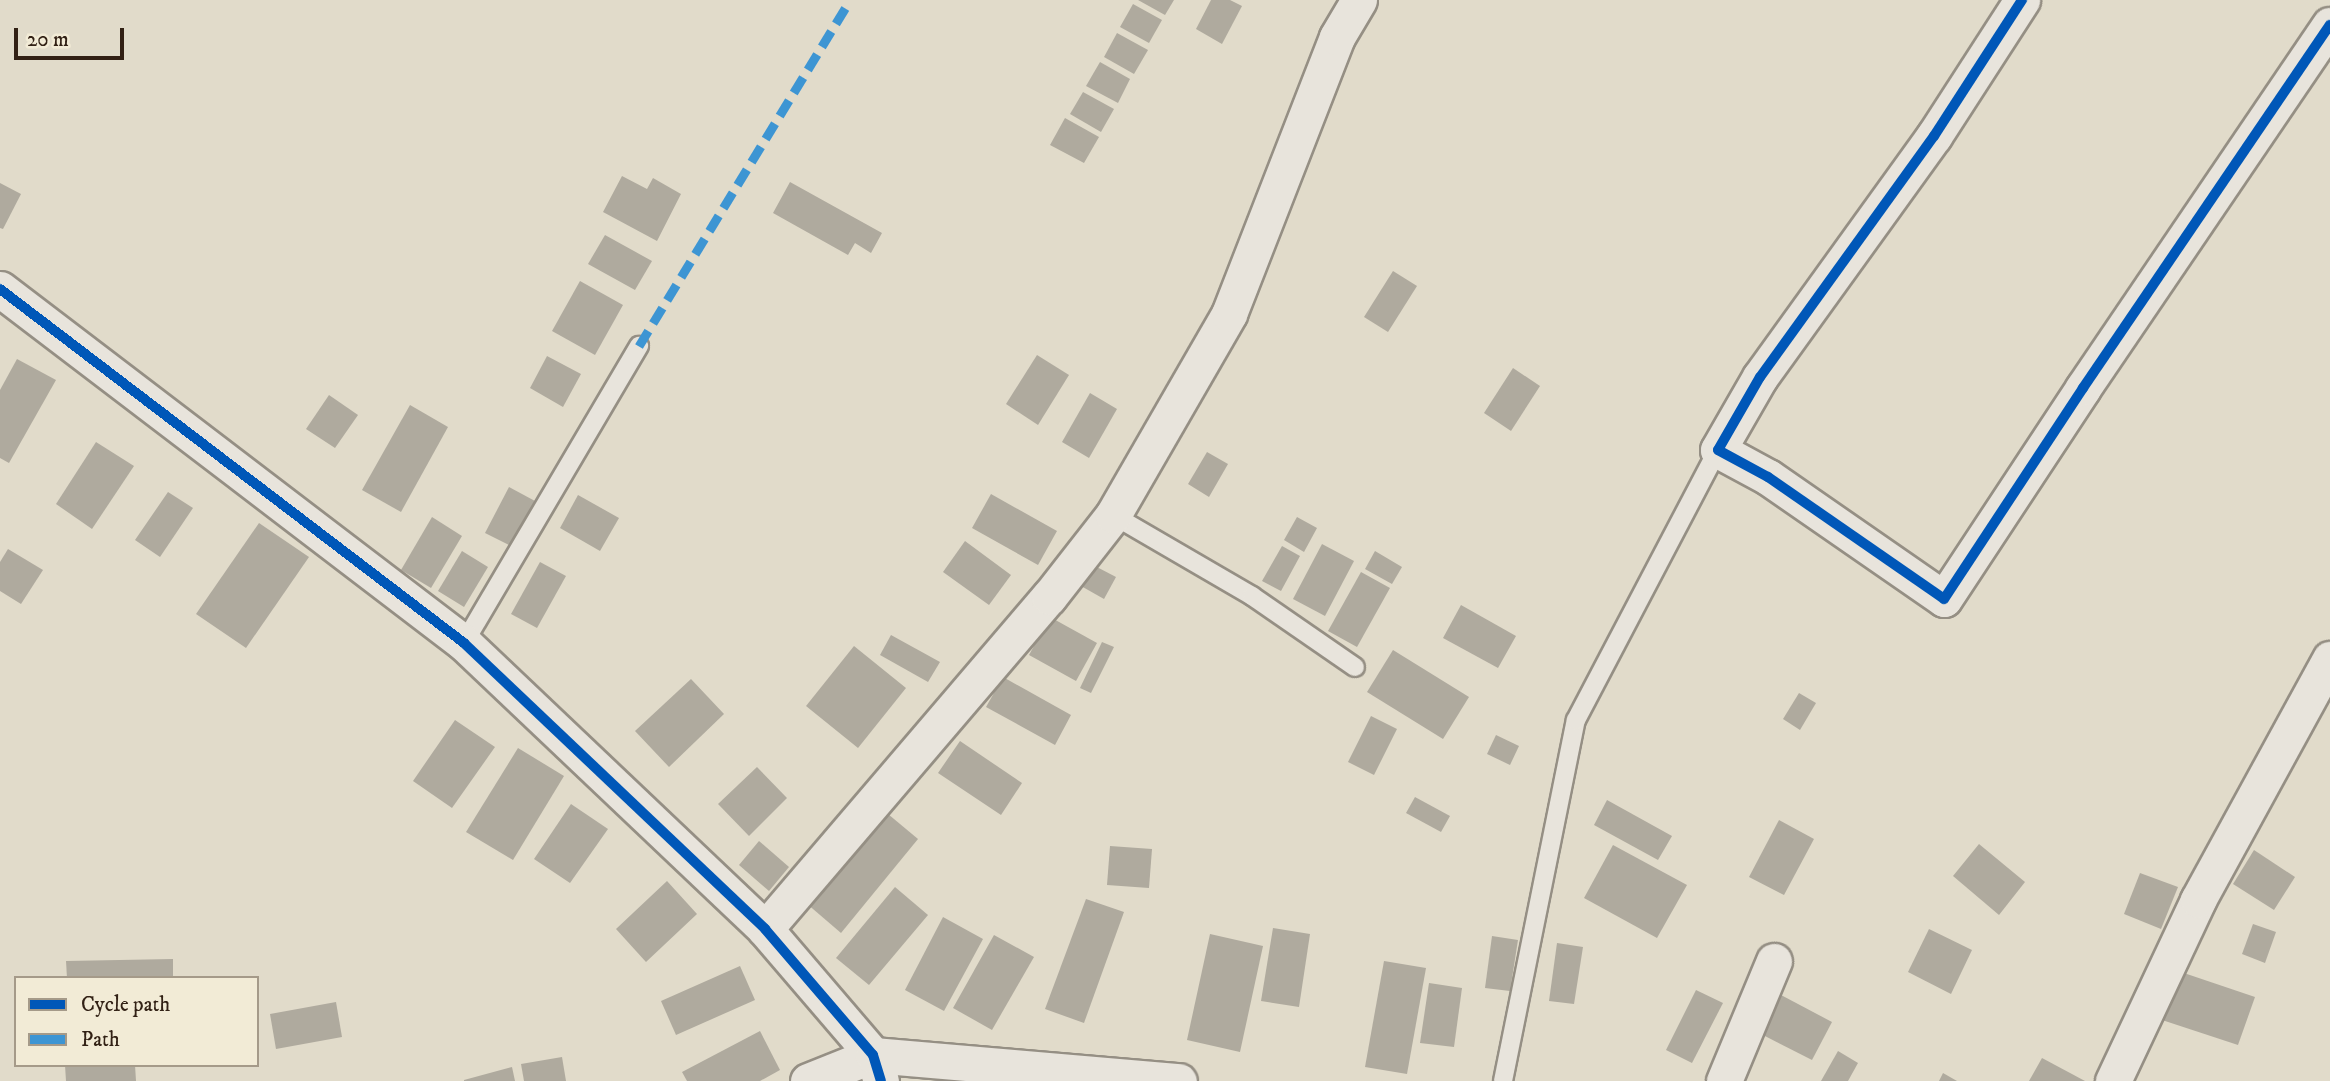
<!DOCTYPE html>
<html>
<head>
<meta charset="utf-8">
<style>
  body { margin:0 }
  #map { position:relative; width:2330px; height:1081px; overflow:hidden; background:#e1dbca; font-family:"IM FELL DW Pica",serif }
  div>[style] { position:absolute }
  .building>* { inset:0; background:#afaa9e }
  .roads { filter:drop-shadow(2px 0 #958f84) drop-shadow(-2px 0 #958f84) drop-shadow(0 2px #958f84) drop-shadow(0 -2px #958f84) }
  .service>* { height:18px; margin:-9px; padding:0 9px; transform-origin:9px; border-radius:9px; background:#e8e4dc }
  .minor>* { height:35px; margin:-17.5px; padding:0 17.5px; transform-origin:17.5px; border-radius:17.5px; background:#e8e4dc }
  .quiet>* { height:9px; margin-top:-4.5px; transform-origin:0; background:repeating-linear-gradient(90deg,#3d95d3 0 18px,transparent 0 27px) }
  .cycleway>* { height:10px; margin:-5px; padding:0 5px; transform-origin:5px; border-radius:5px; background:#0057b8 }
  span { translate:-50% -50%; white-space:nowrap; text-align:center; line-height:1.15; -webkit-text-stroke:7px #f2ebd6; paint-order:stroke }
  .legend { position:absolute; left:14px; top:976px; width:245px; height:91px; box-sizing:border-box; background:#f2ebd6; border:2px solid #a59a89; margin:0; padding:9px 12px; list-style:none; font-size:21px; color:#322115 }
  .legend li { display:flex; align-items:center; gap:14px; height:35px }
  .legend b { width:35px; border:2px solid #a59a89 }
  .scale { position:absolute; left:14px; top:28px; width:110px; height:32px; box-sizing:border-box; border:4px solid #322115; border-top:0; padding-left:9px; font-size:21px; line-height:24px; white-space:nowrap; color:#322115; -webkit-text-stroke:5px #f2ebd6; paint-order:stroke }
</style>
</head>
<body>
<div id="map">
  <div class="building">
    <i style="clip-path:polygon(1138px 0,1174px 0,1165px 15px)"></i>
    <i style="clip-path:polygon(1211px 0,1230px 0,1242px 6px,1222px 44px,1196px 29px)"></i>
    <i style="clip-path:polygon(1133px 4px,1162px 20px,1149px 43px,1120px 27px)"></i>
    <i style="clip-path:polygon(1117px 33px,1148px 50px,1134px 74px,1104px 57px)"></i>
    <i style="clip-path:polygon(1100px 62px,1130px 79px,1118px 103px,1086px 86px)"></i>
    <i style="clip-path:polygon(1083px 92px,1114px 109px,1101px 132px,1070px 114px)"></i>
    <i style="clip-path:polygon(1065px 118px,1099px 137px,1084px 163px,1050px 145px)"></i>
    <i style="clip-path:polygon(622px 176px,647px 189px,653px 178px,681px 194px,657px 241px,603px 212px)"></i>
    <i style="clip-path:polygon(790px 182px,882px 233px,871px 253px,855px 243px,848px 255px,773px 213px)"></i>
    <i style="clip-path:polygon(0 183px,21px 194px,3px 229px,0 228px)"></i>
    <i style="clip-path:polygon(605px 235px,652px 261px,635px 290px,588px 264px)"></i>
    <i style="clip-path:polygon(1393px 271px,1417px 286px,1388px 332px,1364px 317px)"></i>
    <i style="clip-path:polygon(580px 281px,623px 305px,595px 355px,552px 331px)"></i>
    <i style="clip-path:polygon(1037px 355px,1069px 375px,1038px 425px,1006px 404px)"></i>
    <i style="clip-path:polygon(547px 356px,581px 374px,563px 407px,530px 388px)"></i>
    <i style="clip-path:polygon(17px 359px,56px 380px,9px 463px,0 458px,0 390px)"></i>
    <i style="clip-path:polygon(1513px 368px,1540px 386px,1511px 431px,1484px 413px)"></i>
    <i style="clip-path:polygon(1090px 393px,1117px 409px,1089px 458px,1062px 442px)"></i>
    <i style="clip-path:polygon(329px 395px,358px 415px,335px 448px,306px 429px)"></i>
    <i style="clip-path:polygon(410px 405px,448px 427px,401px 512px,362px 490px)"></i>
    <i style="clip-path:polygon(96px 442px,134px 466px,92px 529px,56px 504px)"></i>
    <i style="clip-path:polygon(1207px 452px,1228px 464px,1209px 497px,1188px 484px)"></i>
    <i style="clip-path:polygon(509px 487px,535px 501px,511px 546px,485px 533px)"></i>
    <i style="clip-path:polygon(168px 492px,193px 508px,160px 557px,135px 540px)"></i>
    <i style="clip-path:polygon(991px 494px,1057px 531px,1038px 565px,972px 528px)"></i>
    <i style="clip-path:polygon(578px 495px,619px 518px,600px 551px,560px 528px)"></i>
    <i style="clip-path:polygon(432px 517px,462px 536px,431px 588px,401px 570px)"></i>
    <i style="clip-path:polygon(1297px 517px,1317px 528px,1304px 552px,1284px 540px)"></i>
    <i style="clip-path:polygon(259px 523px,309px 557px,246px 648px,196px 614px)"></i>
    <i style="clip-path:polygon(965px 541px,1011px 575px,989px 605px,943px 572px)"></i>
    <i style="clip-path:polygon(1322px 544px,1354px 561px,1325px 616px,1293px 599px)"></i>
    <i style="clip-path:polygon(1282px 546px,1300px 556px,1281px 591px,1262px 581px)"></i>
    <i style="clip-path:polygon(8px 549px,43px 570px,21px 604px,0 591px,0 562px)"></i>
    <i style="clip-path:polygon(462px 551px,488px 567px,464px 607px,438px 591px)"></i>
    <i style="clip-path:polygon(1375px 551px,1402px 567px,1392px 584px,1365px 569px)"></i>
    <i style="clip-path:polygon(540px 562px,566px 576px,537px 628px,511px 614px)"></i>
    <i style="clip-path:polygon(1093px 565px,1116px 577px,1104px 599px,1081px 586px)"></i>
    <i style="clip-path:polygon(1361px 572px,1390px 588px,1357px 647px,1328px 631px)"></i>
    <i style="clip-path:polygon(1461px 605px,1516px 636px,1498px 668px,1443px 638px)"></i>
    <i style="clip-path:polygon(1050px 617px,1097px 643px,1076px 681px,1029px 655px)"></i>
    <i style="clip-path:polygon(891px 635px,940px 662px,928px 682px,880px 655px)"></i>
    <i style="clip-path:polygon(1102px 642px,1114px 647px,1091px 693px,1080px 688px)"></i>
    <i style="clip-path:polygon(854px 646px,906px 688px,858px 748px,806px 706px)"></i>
    <i style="clip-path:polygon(1393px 650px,1469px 697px,1443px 739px,1367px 692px)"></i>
    <i style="clip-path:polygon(1003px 677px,1071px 715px,1055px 745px,986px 707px)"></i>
    <i style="clip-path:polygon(691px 679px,724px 714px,669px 767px,635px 731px)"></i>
    <i style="clip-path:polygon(1799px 693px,1816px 703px,1800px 730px,1783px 719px)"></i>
    <i style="clip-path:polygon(1371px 716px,1397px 729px,1374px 775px,1348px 762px)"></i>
    <i style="clip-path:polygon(455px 720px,495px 747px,452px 808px,413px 781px)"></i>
    <i style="clip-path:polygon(1496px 735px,1519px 746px,1510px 765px,1487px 754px)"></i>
    <i style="clip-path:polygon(960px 741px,1022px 783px,1001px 815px,938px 773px)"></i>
    <i style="clip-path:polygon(518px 748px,564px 776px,513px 860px,466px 832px)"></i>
    <i style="clip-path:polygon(757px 767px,787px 798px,749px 836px,718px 804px)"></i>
    <i style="clip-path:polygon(1415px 797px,1450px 816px,1441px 832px,1406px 813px)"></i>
    <i style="clip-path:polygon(1607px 800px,1672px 836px,1658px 860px,1594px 825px)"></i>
    <i style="clip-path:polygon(571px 804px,608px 829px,570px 883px,534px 859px)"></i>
    <i style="clip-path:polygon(876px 804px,918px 839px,841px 933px,799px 897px)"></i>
    <i style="clip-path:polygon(1779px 820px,1814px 839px,1784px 895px,1749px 877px)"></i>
    <i style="clip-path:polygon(759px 841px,789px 867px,769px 891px,739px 865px)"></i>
    <i style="clip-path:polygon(1979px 844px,2025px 882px,1999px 915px,1953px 876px)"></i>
    <i style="clip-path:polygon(1613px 845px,1687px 885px,1657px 938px,1584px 898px)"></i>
    <i style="clip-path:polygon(1110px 846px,1152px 849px,1149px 888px,1107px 885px)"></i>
    <i style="clip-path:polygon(2254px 850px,2295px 877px,2274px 910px,2233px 884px)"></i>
    <i style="clip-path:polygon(2140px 873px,2178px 887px,2161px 929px,2124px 914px)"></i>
    <i style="clip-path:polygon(667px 881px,697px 914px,646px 962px,616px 929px)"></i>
    <i style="clip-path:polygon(895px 887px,928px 915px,869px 985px,836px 958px)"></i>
    <i style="clip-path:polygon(1086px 899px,1124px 912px,1084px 1023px,1045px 1009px)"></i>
    <i style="clip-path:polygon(943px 917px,983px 939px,944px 1011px,905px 990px)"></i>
    <i style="clip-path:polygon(2253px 924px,2276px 932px,2265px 963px,2242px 954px)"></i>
    <i style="clip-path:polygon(1273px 928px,1310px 934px,1299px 1007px,1261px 1001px)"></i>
    <i style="clip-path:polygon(1929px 929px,1972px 950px,1951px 994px,1908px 972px)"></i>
    <i style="clip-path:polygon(1210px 934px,1263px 946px,1240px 1052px,1187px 1040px)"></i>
    <i style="clip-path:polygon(994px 935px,1034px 957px,992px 1030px,953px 1008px)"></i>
    <i style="clip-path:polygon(1492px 936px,1518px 940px,1510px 991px,1485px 988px)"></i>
    <i style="clip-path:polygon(1557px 943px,1583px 947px,1574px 1004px,1549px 1001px)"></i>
    <i style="clip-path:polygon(173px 959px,173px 978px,67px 978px,66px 961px)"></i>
    <i style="clip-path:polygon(1384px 961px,1426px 968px,1407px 1074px,1365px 1067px)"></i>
    <i style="clip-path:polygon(740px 966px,755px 1000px,676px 1035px,661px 1001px)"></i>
    <i style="clip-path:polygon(2178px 971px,2255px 997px,2238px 1045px,2162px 1020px)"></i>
    <i style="clip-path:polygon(1429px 983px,1462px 988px,1454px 1047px,1420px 1043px)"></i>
    <i style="clip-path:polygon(1696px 990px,1723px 1003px,1692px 1063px,1666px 1050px)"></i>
    <i style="clip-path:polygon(1781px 995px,1832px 1022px,1812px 1060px,1761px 1034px)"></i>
    <i style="clip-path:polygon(336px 1002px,342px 1037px,276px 1049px,270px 1014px)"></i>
    <i style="clip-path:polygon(760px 1031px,780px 1070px,760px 1081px,687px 1081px,682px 1072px)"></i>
    <i style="clip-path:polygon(1838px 1051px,1858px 1063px,1848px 1081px,1821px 1081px)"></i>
    <i style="clip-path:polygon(562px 1057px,566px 1081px,524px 1081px,521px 1064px)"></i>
    <i style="clip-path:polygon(2042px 1058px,2085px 1081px,2029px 1081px)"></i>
    <i style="clip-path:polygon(65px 1065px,135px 1065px,136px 1081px,66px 1081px)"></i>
    <i style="clip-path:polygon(512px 1067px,515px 1081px,464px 1081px,464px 1080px)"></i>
    <i style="clip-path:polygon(1943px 1073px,1957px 1081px,1939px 1081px)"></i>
  </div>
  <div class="roads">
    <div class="service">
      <i style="left:1113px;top:515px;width:161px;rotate:30.2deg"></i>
      <i style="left:1252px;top:596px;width:125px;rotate:34.6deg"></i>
      <i style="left:464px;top:643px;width:345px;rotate:-59.5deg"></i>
      <i style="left:1503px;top:1081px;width:368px;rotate:-78.6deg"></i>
      <i style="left:1576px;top:720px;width:305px;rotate:-62.3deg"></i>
    </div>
    <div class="minor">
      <i style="left:2022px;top:0;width:162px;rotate:122.9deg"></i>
      <i style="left:1934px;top:136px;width:297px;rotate:125.8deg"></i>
      <i style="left:1760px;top:377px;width:84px;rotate:119.9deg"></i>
      <i style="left:1718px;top:450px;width:57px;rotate:28.4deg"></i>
      <i style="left:1768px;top:477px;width:214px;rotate:34.7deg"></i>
      <i style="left:1944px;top:599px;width:253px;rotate:-56.6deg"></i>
      <i style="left:2083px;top:388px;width:439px;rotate:-55.8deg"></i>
      <i style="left:0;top:289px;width:584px;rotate:37.34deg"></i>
      <i style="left:464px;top:643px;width:415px;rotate:43.5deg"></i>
      <i style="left:765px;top:929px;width:166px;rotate:49.4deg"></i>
      <i style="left:873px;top:1055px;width:27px;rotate:73deg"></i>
      <i style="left:765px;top:929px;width:437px;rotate:-49.5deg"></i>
      <i style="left:1049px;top:597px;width:104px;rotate:-52deg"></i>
      <i style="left:1113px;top:515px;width:232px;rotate:-60deg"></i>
      <i style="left:1229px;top:314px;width:297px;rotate:-68.7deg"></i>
      <i style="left:1337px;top:37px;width:43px;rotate:-59.3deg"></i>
      <i style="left:808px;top:1081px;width:70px;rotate:-21.8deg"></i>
      <i style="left:873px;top:1055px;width:307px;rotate:4.9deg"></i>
      <i style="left:1724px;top:1081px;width:130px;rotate:-67.4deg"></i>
      <i style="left:2113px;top:1081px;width:200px;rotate:-64.8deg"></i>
      <i style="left:2198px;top:900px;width:275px;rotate:-61.3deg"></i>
    </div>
  </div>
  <div class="quiet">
    <i style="left:639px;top:346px;width:405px;rotate:-58.6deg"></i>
  </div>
  <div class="cycleway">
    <i style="left:2022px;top:0;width:162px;rotate:122.9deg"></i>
    <i style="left:1934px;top:136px;width:297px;rotate:125.8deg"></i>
    <i style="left:1760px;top:377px;width:84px;rotate:119.9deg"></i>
    <i style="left:1718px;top:450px;width:57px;rotate:28.4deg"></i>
    <i style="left:1768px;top:477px;width:214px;rotate:34.7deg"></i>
    <i style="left:1944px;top:599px;width:253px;rotate:-56.6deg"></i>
    <i style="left:2083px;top:388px;width:439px;rotate:-55.8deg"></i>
    <i style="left:0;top:289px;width:584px;rotate:37.34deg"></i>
    <i style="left:464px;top:643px;width:415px;rotate:43.5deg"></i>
    <i style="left:765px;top:929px;width:166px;rotate:49.4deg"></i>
    <i style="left:873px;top:1055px;width:27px;rotate:73deg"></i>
  </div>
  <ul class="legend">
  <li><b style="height:9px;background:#0057b8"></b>Cycle path</li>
  <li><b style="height:9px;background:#3d95d3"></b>Path</li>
  </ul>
  <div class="scale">20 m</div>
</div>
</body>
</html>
